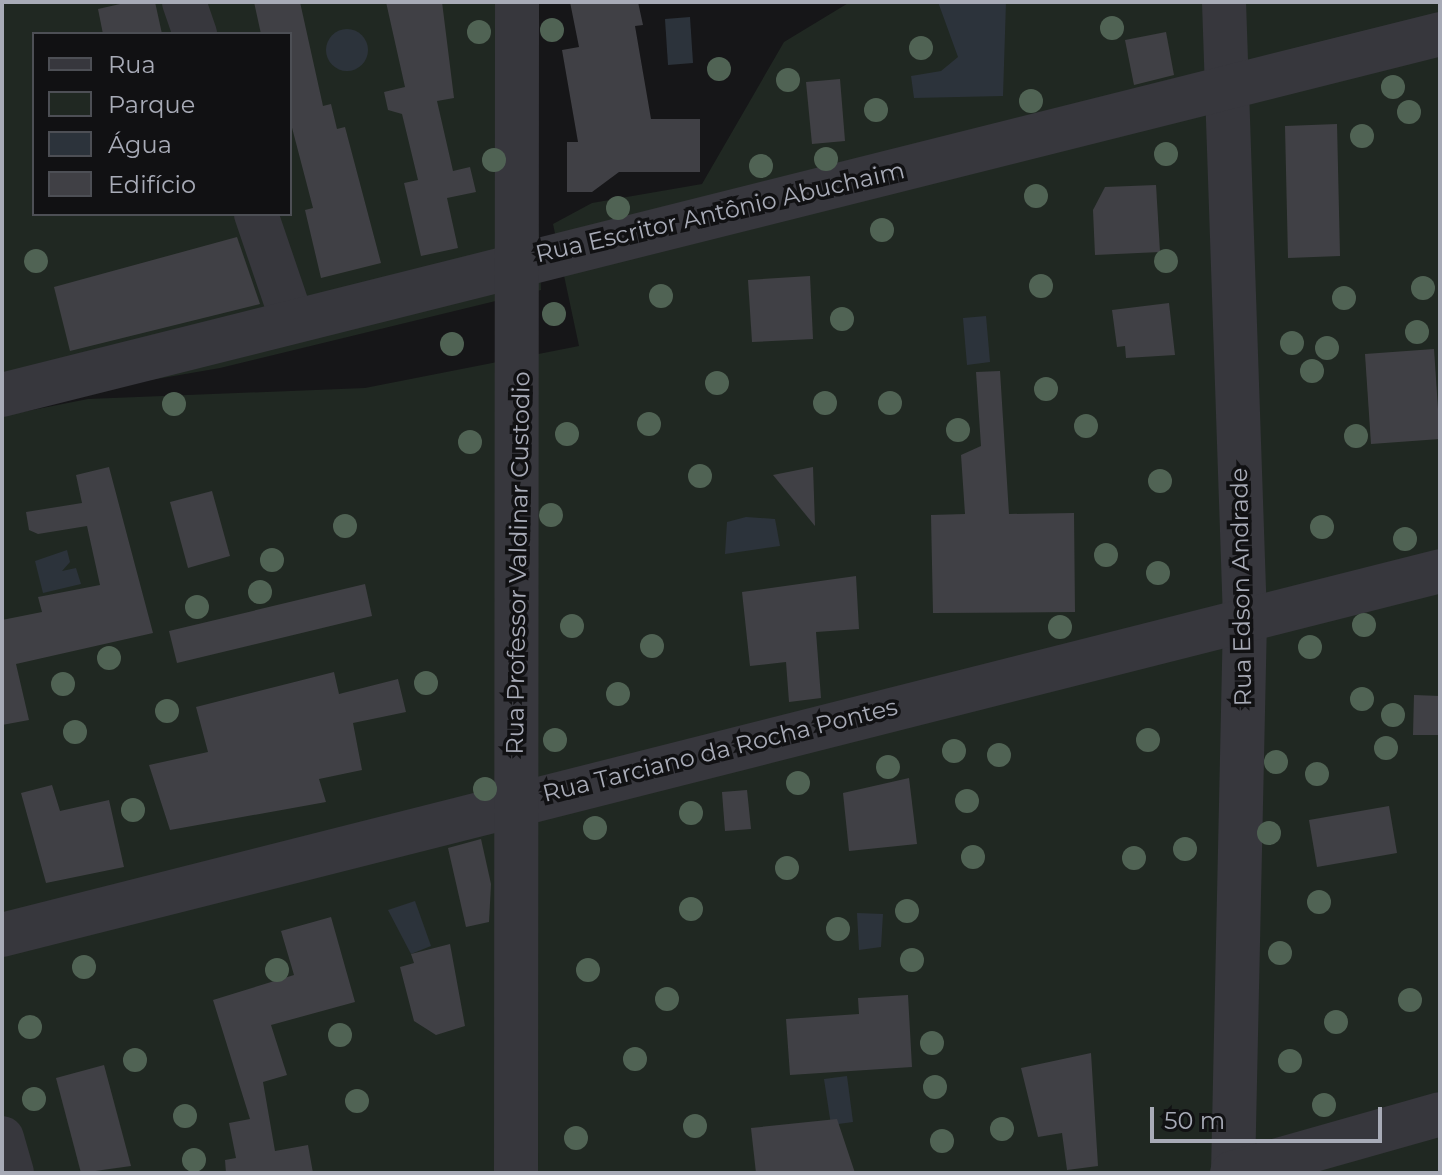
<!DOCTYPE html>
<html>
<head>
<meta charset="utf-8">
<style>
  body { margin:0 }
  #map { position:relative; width:1442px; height:1175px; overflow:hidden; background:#161618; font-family:Montserrat,sans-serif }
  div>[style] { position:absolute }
  .green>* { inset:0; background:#202822 }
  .water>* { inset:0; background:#2c333b }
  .round { border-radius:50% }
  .building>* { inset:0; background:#404045 }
  .minor>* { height:44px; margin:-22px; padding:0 22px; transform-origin:22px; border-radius:22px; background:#37373d }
  .trees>* { width:24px; height:24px; margin:-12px; border-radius:50%; background:#506354 }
  span { translate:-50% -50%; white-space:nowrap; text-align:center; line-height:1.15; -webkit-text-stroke:7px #111113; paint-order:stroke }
  .street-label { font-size:24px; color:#a8abb7 }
  .frame { position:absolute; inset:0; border:4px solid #a8abb7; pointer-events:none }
  .legend { position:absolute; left:32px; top:32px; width:260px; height:184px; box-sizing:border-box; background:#111113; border:2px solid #4d4f55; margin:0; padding:10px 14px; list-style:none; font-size:24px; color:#a8abb7 }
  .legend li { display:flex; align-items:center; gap:16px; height:40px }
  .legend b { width:40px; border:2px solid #4d4f55 }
  .scale { position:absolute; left:1150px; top:1107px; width:232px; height:36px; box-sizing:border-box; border:4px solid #a8abb7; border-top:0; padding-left:10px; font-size:24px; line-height:28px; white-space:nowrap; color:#a8abb7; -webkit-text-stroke:6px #111113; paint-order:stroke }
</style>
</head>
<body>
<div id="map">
  <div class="green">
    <i style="clip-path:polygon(evenodd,2px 2px,529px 2px,541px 290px,220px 368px,12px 404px,2px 384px,2px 2px,34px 34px,290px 34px,290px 214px,34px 214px,34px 34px)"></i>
    <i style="clip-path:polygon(850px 2px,1440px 2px,1440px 1173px,2px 1173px,2px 416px,88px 399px,365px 388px,579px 346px,553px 224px,592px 203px,702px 184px,784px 42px)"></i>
  </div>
  <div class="water">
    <i style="clip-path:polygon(938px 2px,1006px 2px,1003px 96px,914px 98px,911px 76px,941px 71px,958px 57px)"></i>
    <i style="clip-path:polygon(690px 17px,693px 63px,668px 65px,665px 19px)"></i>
    <i class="round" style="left:326px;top:29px;width:42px;height:42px"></i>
    <i style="clip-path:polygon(986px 316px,990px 362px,967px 365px,963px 318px)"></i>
    <i style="clip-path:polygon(746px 517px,775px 519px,780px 546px,725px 554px,727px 522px)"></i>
    <i style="clip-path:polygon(67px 550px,70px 562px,62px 571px,76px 568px,81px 584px,43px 593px,35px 561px)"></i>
    <i style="clip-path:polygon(415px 901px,431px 946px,411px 954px,388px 910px)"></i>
    <i style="clip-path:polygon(857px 913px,883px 914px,881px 947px,859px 950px)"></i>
    <i style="clip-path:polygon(847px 1076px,853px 1122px,831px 1125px,824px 1079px)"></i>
  </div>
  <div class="building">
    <i style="clip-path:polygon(129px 2px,155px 2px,162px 34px,103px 34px,98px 9px)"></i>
    <i style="clip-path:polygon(254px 2px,300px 2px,323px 106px,331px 104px,337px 129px,345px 127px,381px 263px,321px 278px,305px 210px,313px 208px,290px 120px,290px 34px,261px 34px)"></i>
    <i style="clip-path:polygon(386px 2px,442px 2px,454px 98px,437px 101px,453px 171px,470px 167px,476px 192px,447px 198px,458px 248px,421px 256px,404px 183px,418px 180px,402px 114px,388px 110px,384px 92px,405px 87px)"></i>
    <i style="clip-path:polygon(570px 2px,638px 2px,643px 25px,635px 26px,651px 119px,700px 119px,700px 172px,619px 172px,592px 192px,567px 192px,567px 142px,578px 142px,562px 50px,579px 47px)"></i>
    <i style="clip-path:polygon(1166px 32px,1174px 75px,1134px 85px,1125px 40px)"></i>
    <i style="clip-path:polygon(840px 79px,845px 141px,812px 144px,806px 82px)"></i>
    <i style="clip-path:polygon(1337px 124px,1340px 256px,1288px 258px,1285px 126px)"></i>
    <i style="clip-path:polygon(1156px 185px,1160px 252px,1095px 255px,1093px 210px,1105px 187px)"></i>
    <i style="clip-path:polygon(237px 237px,260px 304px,70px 351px,54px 287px)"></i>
    <i style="clip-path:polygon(810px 276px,813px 339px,752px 342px,748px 280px)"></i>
    <i style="clip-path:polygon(1169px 303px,1175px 355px,1126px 358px,1125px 346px,1117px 347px,1112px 310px)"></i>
    <i style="clip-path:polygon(1434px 349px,1440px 439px,1371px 444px,1365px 354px)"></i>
    <i style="clip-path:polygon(1000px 371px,1009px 514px,1074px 513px,1075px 612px,933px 613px,931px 515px,965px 514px,961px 455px,981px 446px,976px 372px)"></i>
    <i style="clip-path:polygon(109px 467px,153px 633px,16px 664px,29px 720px,2px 725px,2px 620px,42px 612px,38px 597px,100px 585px,87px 526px,38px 534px,29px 530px,26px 512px,82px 503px,76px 475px)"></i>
    <i style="clip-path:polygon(813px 467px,815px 526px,773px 475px)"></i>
    <i style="clip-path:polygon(212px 491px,230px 556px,188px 568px,170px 502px)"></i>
    <i style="clip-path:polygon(856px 576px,859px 629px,816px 632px,821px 698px,789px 702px,786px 662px,750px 666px,742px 592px)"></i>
    <i style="clip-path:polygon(365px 584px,372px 616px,177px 663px,169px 631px)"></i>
    <i style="clip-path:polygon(334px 672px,339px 694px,398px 679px,406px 712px,353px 723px,362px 770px,319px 779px,326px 802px,170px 830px,149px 765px,208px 752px,196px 707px)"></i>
    <i style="clip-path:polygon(1414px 695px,1440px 696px,1440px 735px,1413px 735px)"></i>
    <i style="clip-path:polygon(909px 778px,917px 844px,849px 851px,843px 793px)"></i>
    <i style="clip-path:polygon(52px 785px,60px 811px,109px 800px,124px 867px,46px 883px,21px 793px)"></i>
    <i style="clip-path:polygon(747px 790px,751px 829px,725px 831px,722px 792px)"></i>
    <i style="clip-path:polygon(1389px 806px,1397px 853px,1317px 867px,1309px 820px)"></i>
    <i style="clip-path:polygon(481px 839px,491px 884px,489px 922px,466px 927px,448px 848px)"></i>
    <i style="clip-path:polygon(331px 917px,355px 1002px,271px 1025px,287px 1075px,263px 1082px,275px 1151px,308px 1145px,313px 1173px,226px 1173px,225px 1160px,236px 1158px,229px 1123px,250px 1119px,213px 1000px,294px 975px,281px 931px)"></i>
    <i style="clip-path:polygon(450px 944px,465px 1026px,436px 1035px,414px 1021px,400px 967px,414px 963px,411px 954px)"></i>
    <i style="clip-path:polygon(908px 995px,912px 1067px,790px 1075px,786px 1019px,859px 1014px,858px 998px)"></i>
    <i style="clip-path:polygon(1091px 1053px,1098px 1166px,1067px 1170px,1062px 1133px,1038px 1137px,1021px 1068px)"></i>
    <i style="clip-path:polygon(104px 1065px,131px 1166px,81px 1173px,56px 1078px)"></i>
    <i style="clip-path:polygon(837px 1119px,855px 1173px,756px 1173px,751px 1128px)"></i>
  </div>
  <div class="minor">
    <i style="left:184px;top:2px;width:34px;rotate:71deg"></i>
    <i style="left:1224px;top:2px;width:617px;rotate:88.05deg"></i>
    <i style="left:1245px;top:619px;width:554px;rotate:91.24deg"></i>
    <i style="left:256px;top:214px;width:112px;rotate:71.2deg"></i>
    <i style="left:2px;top:395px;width:1483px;rotate:-14.09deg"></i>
    <i style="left:2px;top:935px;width:1483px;rotate:-14.2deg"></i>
    <i style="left:2px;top:1138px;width:36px;rotate:74deg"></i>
    <i style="left:516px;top:1173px;width:1171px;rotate:-89.95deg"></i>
    <i style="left:1232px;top:1173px;width:216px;rotate:-15.8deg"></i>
  </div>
  <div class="trees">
    <i style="left:1112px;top:28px"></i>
    <i style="left:552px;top:30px"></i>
    <i style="left:479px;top:32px"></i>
    <i style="left:921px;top:48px"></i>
    <i style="left:719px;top:69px"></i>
    <i style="left:788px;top:80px"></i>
    <i style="left:1393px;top:87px"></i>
    <i style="left:1031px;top:101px"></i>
    <i style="left:876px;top:110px"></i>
    <i style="left:1409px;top:112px"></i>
    <i style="left:1362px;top:136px"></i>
    <i style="left:1166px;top:154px"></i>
    <i style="left:826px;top:159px"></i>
    <i style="left:494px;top:160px"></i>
    <i style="left:761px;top:166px"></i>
    <i style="left:1036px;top:196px"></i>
    <i style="left:618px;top:208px"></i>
    <i style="left:882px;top:230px"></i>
    <i style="left:36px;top:261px"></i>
    <i style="left:1166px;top:261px"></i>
    <i style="left:1041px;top:286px"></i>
    <i style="left:1423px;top:288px"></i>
    <i style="left:661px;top:296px"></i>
    <i style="left:1344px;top:298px"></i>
    <i style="left:554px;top:314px"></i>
    <i style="left:842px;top:319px"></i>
    <i style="left:1417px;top:332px"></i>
    <i style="left:1292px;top:343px"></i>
    <i style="left:452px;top:344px"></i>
    <i style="left:1327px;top:348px"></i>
    <i style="left:1312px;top:371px"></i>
    <i style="left:717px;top:383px"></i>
    <i style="left:1046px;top:389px"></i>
    <i style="left:825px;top:403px"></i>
    <i style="left:890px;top:403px"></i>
    <i style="left:174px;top:404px"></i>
    <i style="left:649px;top:424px"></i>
    <i style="left:1086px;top:426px"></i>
    <i style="left:958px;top:430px"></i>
    <i style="left:567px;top:434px"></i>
    <i style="left:1356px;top:436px"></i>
    <i style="left:470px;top:442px"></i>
    <i style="left:700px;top:476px"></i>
    <i style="left:1160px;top:481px"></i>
    <i style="left:551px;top:515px"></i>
    <i style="left:345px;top:526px"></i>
    <i style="left:1322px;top:527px"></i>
    <i style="left:1405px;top:539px"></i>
    <i style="left:1106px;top:555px"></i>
    <i style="left:272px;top:560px"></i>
    <i style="left:1158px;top:573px"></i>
    <i style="left:260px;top:592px"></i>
    <i style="left:197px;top:607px"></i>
    <i style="left:1364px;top:625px"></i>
    <i style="left:572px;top:626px"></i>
    <i style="left:1060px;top:627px"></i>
    <i style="left:652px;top:646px"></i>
    <i style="left:1310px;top:647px"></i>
    <i style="left:109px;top:658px"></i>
    <i style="left:426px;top:683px"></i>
    <i style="left:63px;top:684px"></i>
    <i style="left:618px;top:694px"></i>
    <i style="left:1362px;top:699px"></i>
    <i style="left:167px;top:711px"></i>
    <i style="left:1393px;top:715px"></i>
    <i style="left:75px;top:732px"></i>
    <i style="left:555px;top:740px"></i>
    <i style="left:1148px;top:740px"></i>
    <i style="left:1386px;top:748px"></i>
    <i style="left:954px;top:751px"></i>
    <i style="left:999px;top:755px"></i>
    <i style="left:1276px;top:762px"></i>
    <i style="left:888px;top:767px"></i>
    <i style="left:1317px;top:774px"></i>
    <i style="left:798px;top:783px"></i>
    <i style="left:485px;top:789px"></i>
    <i style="left:967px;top:801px"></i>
    <i style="left:133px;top:810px"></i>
    <i style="left:691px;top:813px"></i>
    <i style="left:595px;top:828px"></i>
    <i style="left:1269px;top:833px"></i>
    <i style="left:1185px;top:849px"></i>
    <i style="left:973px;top:857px"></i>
    <i style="left:1134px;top:858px"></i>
    <i style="left:787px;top:868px"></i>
    <i style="left:1319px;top:902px"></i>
    <i style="left:691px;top:909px"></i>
    <i style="left:907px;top:911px"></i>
    <i style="left:838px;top:929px"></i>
    <i style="left:1280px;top:953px"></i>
    <i style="left:912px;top:960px"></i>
    <i style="left:84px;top:967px"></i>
    <i style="left:277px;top:970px"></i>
    <i style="left:588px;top:970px"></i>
    <i style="left:667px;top:999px"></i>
    <i style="left:1410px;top:1000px"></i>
    <i style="left:1336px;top:1022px"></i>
    <i style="left:30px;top:1027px"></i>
    <i style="left:340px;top:1035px"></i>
    <i style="left:932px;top:1043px"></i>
    <i style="left:635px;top:1059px"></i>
    <i style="left:135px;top:1060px"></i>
    <i style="left:1290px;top:1061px"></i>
    <i style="left:935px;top:1087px"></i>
    <i style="left:34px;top:1099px"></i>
    <i style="left:357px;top:1101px"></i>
    <i style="left:1324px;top:1105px"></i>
    <i style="left:185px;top:1116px"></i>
    <i style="left:695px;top:1126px"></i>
    <i style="left:1002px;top:1129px"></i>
    <i style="left:576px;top:1138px"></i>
    <i style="left:942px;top:1141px"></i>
    <i style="left:194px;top:1160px"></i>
  </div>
  <div class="street-label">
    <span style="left:720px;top:212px;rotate:-13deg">Rua Escritor Antônio Abuchaim</span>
    <span style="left:518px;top:563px;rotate:-89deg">Rua Professor Valdinar Custodio</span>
    <span style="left:1241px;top:587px;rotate:-91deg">Rua Edson Andrade</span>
    <span style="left:720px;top:750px;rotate:-14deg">Rua Tarciano da Rocha Pontes</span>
  </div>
  <div class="frame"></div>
  <ul class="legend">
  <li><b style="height:10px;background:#37373d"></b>Rua</li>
  <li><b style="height:22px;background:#202822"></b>Parque</li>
  <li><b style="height:22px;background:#2c333b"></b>Água</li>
  <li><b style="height:22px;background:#404045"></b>Edifício</li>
  </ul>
  <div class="scale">50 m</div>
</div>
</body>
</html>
